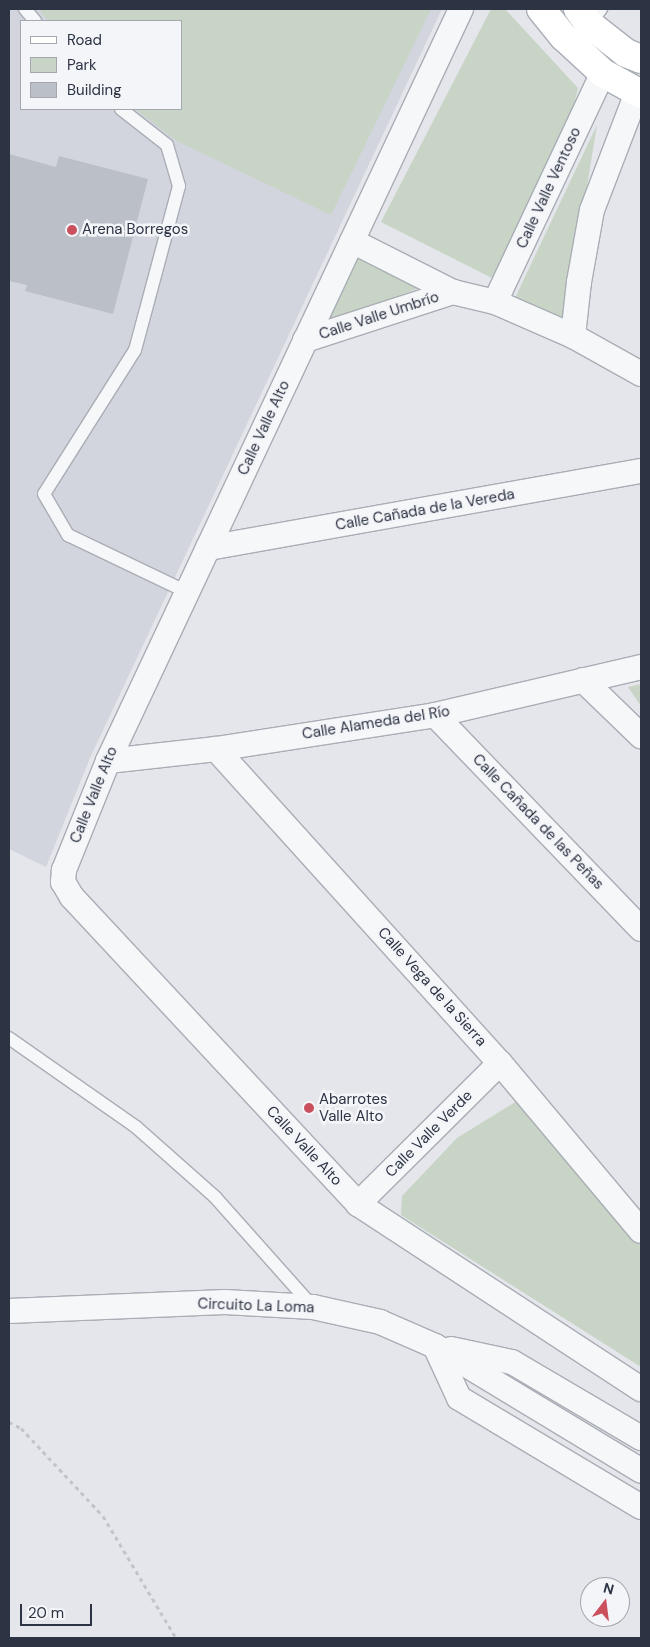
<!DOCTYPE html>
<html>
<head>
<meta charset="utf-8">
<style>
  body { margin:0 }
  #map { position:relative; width:650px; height:1647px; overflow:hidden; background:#e4e6eb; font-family:"DM Sans",sans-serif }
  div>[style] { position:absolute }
  .built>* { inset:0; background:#d2d5dd }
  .green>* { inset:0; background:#c8d4c5 }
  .building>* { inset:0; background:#bbbfc8 }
  .path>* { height:3px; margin-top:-1.5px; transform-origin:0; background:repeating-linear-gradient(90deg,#c1c4ca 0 4px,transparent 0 8px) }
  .roads { filter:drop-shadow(1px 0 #a9adb5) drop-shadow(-1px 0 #a9adb5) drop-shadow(0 1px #a9adb5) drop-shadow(0 -1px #a9adb5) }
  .lane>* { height:12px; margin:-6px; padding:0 6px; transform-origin:6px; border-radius:6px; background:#f6f7f9 }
  .street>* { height:24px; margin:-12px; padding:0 12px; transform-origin:12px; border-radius:12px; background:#f6f7f9 }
  .secondary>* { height:28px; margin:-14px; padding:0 14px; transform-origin:14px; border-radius:14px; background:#fff }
  .dots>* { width:14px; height:14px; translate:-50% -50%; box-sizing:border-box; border:2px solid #f4f5f8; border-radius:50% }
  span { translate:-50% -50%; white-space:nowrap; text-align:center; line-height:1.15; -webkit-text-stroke:5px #f4f5f8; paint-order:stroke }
  .street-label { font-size:15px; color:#2c3343 }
  .poi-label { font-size:15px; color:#2c3343 }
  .left { translate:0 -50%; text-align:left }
  .frame { position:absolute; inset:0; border:10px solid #2c3343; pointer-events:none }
  .legend { position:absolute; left:20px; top:20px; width:162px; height:90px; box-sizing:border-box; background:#f4f5f8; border:1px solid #a4a7b0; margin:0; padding:6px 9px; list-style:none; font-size:15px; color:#2c3343 }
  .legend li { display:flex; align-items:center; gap:10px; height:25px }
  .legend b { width:25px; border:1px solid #a4a7b0 }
  .north { position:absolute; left:580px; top:1577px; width:50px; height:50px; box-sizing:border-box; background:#f4f5f8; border:1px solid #a4a7b0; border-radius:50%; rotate:15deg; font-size:14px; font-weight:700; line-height:20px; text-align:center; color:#2c3343 }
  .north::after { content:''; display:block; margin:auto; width:18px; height:22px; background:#c9505c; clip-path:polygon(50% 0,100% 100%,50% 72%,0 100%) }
  .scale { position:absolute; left:20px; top:1604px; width:72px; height:22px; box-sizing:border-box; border:2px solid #2c3343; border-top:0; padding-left:6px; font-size:15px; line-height:18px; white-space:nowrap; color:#2c3343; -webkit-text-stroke:4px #f4f5f8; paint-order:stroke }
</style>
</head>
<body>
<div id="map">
  <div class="built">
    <i style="clip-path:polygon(evenodd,9px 9px,442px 9px,90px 758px,46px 867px,9px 849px,9px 9px,21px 21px,181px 21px,181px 109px,21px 109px,21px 21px)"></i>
  </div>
  <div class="green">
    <i style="clip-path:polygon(39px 9px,431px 9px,331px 215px,177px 141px,135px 109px,181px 109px,181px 21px,48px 21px)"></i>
    <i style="clip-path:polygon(491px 9px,505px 9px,578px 88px,568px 130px,492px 278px,381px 222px)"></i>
    <i style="clip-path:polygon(597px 125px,564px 326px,514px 300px)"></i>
    <i style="clip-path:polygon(356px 255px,424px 286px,321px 326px)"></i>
    <i style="clip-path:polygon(641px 684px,641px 706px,628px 687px)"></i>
    <i style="clip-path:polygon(517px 1101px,536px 1117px,641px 1245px,641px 1367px,401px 1215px,402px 1196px,457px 1138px)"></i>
  </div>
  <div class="building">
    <i style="clip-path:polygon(9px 154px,56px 167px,59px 156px,148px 179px,113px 314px,25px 291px,27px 285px,9px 281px)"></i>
  </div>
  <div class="path">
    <i style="left:9px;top:1422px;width:13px;rotate:27deg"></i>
    <i style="left:21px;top:1428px;width:120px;rotate:47deg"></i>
    <i style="left:103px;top:1516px;width:142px;rotate:59.1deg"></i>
  </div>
  <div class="roads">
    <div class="lane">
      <i style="left:25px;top:9px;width:16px;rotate:50deg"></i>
      <i style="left:589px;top:24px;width:19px;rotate:-51deg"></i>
      <i style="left:121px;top:109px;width:58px;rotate:38deg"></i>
      <i style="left:167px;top:145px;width:43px;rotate:73.7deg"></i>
      <i style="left:179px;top:186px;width:170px;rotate:105deg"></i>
      <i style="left:135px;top:350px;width:170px;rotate:122.3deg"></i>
      <i style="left:44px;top:494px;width:48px;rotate:59.7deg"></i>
      <i style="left:68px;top:535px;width:132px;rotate:25.6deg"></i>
      <i style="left:9px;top:1038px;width:155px;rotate:35deg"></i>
      <i style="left:136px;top:1127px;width:106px;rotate:41.5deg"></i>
      <i style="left:215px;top:1197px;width:147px;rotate:48.3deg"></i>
    </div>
    <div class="street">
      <i style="left:461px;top:9px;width:831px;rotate:115.15deg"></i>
      <i style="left:108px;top:761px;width:118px;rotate:112deg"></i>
      <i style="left:64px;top:870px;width:12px;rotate:95deg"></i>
      <i style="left:63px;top:882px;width:17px;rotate:59deg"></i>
      <i style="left:72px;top:897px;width:420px;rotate:47deg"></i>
      <i style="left:358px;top:1204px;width:338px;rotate:33.2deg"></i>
      <i style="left:352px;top:241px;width:113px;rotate:26.8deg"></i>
      <i style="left:453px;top:292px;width:43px;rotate:13.4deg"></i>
      <i style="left:495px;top:302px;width:85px;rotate:23.6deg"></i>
      <i style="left:573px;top:336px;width:78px;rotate:29.2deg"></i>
      <i style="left:495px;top:302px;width:253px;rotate:-64.8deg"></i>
      <i style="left:573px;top:336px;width:54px;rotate:-83.7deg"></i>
      <i style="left:579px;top:282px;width:73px;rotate:-79.8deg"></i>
      <i style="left:592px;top:210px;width:125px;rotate:-69deg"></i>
      <i style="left:305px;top:340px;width:156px;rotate:-18deg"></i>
      <i style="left:208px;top:548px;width:440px;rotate:-10.1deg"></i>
      <i style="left:583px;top:680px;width:81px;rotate:44deg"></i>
      <i style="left:435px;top:715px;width:297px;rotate:46.1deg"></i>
      <i style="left:216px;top:749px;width:423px;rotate:47.9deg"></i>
      <i style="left:500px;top:1063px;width:219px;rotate:50deg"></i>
      <i style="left:108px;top:761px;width:109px;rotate:-6.3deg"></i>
      <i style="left:216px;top:749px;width:222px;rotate:-8.8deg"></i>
      <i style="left:435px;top:715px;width:212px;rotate:-13.1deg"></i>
      <i style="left:358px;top:1204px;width:200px;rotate:-44.8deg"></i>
      <i style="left:9px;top:1311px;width:216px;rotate:-2.4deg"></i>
      <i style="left:225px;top:1302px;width:88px;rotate:3.3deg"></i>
      <i style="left:313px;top:1307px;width:69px;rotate:12.6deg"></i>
      <i style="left:380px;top:1322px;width:60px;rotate:23.6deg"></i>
      <i style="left:435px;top:1346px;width:241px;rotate:31.2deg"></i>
      <i style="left:435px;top:1346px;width:57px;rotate:65.2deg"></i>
      <i style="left:459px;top:1398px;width:212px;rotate:30.9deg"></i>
      <i style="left:451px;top:1349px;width:62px;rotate:12deg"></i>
      <i style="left:512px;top:1362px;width:150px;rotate:30.5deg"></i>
    </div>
    <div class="secondary">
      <i style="left:541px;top:9px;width:36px;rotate:51deg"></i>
      <i style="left:564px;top:37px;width:53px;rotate:42.7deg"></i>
      <i style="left:603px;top:73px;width:43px;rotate:28.9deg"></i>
      <i style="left:578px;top:9px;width:19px;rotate:54deg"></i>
      <i style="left:589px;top:24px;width:47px;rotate:38.1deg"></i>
      <i style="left:626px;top:53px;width:16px;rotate:22deg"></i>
    </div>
  </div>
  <div class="dots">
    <i style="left:72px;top:230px;background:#c9505c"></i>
    <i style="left:309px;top:1108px;background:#c9505c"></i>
  </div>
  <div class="street-label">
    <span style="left:549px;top:188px;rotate:-65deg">Calle Valle Ventoso</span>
    <span style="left:379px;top:316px;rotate:-18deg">Calle Valle Umbrío</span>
    <span style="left:264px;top:428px;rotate:-65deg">Calle Valle Alto</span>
    <span style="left:425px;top:510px;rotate:-10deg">Calle Cañada de la Vereda</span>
    <span style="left:376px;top:723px;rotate:-9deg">Calle Alameda del Río</span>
    <span style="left:94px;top:795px;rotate:-68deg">Calle Valle Alto</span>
    <span style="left:538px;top:822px;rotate:46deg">Calle Cañada de las Peñas</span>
    <span style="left:432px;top:987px;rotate:48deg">Calle Vega de la Sierra</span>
    <span style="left:429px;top:1134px;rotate:-45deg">Calle Valle Verde</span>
    <span style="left:304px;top:1146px;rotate:47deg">Calle Valle Alto</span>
    <span style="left:256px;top:1306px;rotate:2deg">Circuito La Loma</span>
  </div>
  <div class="poi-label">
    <span class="left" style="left:82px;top:230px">Arena Borregos</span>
    <span class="left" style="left:319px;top:1108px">Abarrotes<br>Valle Alto</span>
  </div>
  <div class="frame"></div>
  <ul class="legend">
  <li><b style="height:6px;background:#fff"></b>Road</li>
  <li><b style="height:14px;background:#c8d4c5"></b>Park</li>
  <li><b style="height:14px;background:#bbbfc8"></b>Building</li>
  </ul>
  <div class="north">N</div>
  <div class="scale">20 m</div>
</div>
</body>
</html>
